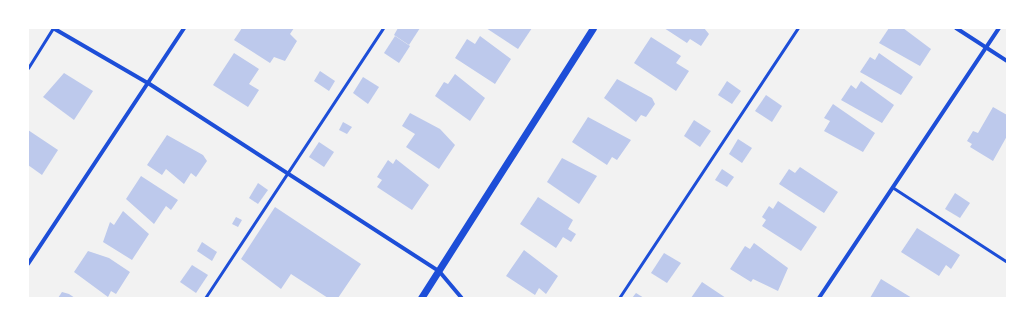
<!DOCTYPE html>
<html>
<head>
<meta charset="utf-8">
<style>
  body { margin:0 }
  #map { position:relative; width:1035px; height:326px; overflow:hidden; background:#f2f2f2; font-family:"Noto Sans",sans-serif }
  div>[style] { position:absolute }
  .building>* { inset:0; background:#bdc9ec }
  .service>* { height:3px; margin:-1.5px; padding:0 1.5px; transform-origin:1.5px; border-radius:1.5px; background:#1d4ed8 }
  .minor>* { height:4px; margin:-2px; padding:0 2px; transform-origin:2px; border-radius:2px; background:#1d4ed8 }
  .tertiary>* { height:7px; margin:-3.5px; padding:0 3.5px; transform-origin:3.5px; border-radius:3.5px; background:#1d4ed8 }
  span { translate:-50% -50%; white-space:nowrap; text-align:center; line-height:1.15; -webkit-text-stroke:4px #fff; paint-order:stroke }
  .frame { position:absolute; inset:0; border:29px solid #fff; pointer-events:none }
</style>
</head>
<body>
<div id="map">
  <div class="building">
    <i style="clip-path:polygon(242px 28px,294px 28px,290px 34px,297px 41px,285px 61px,274px 57px,270px 63px,234px 40px)"></i>
    <i style="clip-path:polygon(398px 28px,420px 28px,409px 45px,394px 35px)"></i>
    <i style="clip-path:polygon(486px 28px,532px 28px,518px 49px)"></i>
    <i style="clip-path:polygon(664px 28px,704px 28px,709px 34px,701px 46px,690px 39px,687px 43px)"></i>
    <i style="clip-path:polygon(889px 28px,903px 28px,931px 49px,920px 66px,879px 43px)"></i>
    <i style="clip-path:polygon(395px 36px,410px 46px,399px 63px,384px 53px)"></i>
    <i style="clip-path:polygon(480px 36px,511px 59px,495px 84px,455px 58px,467px 39px,475px 44px)"></i>
    <i style="clip-path:polygon(651px 37px,681px 56px,676px 63px,689px 71px,676px 91px,634px 63px)"></i>
    <i style="clip-path:polygon(234px 53px,259px 69px,249px 84px,259px 90px,248px 107px,213px 85px)"></i>
    <i style="clip-path:polygon(879px 53px,913px 77px,901px 95px,860px 72px,870px 57px,875px 60px)"></i>
    <i style="clip-path:polygon(320px 71px,335px 81px,329px 91px,314px 81px)"></i>
    <i style="clip-path:polygon(64px 73px,93px 91px,74px 120px,43px 97px)"></i>
    <i style="clip-path:polygon(455px 74px,485px 98px,470px 121px,435px 96px,444px 82px,448px 84px)"></i>
    <i style="clip-path:polygon(363px 77px,379px 87px,368px 104px,353px 93px)"></i>
    <i style="clip-path:polygon(617px 79px,652px 98px,655px 104px,646px 117px,641px 115px,636px 122px,604px 98px)"></i>
    <i style="clip-path:polygon(727px 81px,741px 91px,732px 104px,718px 95px)"></i>
    <i style="clip-path:polygon(861px 81px,894px 105px,882px 123px,841px 100px,851px 85px,856px 89px)"></i>
    <i style="clip-path:polygon(766px 95px,782px 106px,772px 122px,755px 111px)"></i>
    <i style="clip-path:polygon(833px 104px,875px 133px,863px 152px,824px 131px,830px 121px,824px 118px)"></i>
    <i style="clip-path:polygon(993px 107px,1007px 115px,1007px 136px,993px 161px,970px 147px,972px 144px,967px 141px,973px 131px,978px 133px)"></i>
    <i style="clip-path:polygon(410px 113px,440px 129px,455px 145px,439px 169px,406px 147px,415px 134px,402px 126px)"></i>
    <i style="clip-path:polygon(588px 117px,631px 140px,617px 160px,612px 157px,607px 165px,572px 142px)"></i>
    <i style="clip-path:polygon(694px 120px,711px 131px,700px 147px,684px 136px)"></i>
    <i style="clip-path:polygon(343px 122px,352px 127px,347px 134px,339px 130px)"></i>
    <i style="clip-path:polygon(28px 130px,58px 150px,42px 175px,28px 165px)"></i>
    <i style="clip-path:polygon(167px 135px,203px 155px,207px 161px,196px 177px,191px 173px,184px 184px,166px 169px,162px 175px,147px 165px)"></i>
    <i style="clip-path:polygon(738px 139px,752px 148px,742px 163px,729px 154px)"></i>
    <i style="clip-path:polygon(319px 142px,334px 152px,324px 167px,309px 157px)"></i>
    <i style="clip-path:polygon(562px 158px,597px 176px,579px 204px,547px 182px)"></i>
    <i style="clip-path:polygon(396px 159px,429px 185px,412px 210px,377px 187px,382px 180px,377px 177px,388px 160px,393px 164px)"></i>
    <i style="clip-path:polygon(800px 167px,838px 192px,824px 213px,779px 184px,789px 169px,795px 173px)"></i>
    <i style="clip-path:polygon(722px 169px,734px 177px,727px 187px,715px 180px)"></i>
    <i style="clip-path:polygon(141px 176px,178px 200px,171px 210px,166px 206px,154px 224px,126px 199px)"></i>
    <i style="clip-path:polygon(258px 183px,268px 190px,258px 204px,249px 198px)"></i>
    <i style="clip-path:polygon(955px 193px,970px 203px,960px 218px,945px 209px)"></i>
    <i style="clip-path:polygon(538px 197px,573px 220px,568px 229px,576px 234px,571px 242px,563px 237px,556px 248px,520px 224px)"></i>
    <i style="clip-path:polygon(778px 201px,817px 227px,801px 251px,762px 226px,766px 220px,762px 217px,769px 206px,773px 209px)"></i>
    <i style="clip-path:polygon(275px 207px,361px 264px,338px 298px,328px 298px,291px 274px,281px 289px,241px 259px)"></i>
    <i style="clip-path:polygon(123px 211px,149px 234px,132px 260px,103px 242px,110px 222px,114px 225px)"></i>
    <i style="clip-path:polygon(236px 217px,242px 220px,238px 227px,232px 224px)"></i>
    <i style="clip-path:polygon(917px 228px,960px 255px,951px 269px,946px 265px,939px 276px,901px 252px)"></i>
    <i style="clip-path:polygon(202px 242px,217px 252px,212px 261px,197px 251px)"></i>
    <i style="clip-path:polygon(754px 243px,788px 268px,778px 291px,753px 279px,751px 282px,730px 269px,745px 246px,750px 249px)"></i>
    <i style="clip-path:polygon(524px 250px,558px 276px,546px 294px,539px 288px,535px 295px,506px 276px)"></i>
    <i style="clip-path:polygon(88px 251px,109px 258px,130px 272px,116px 294px,111px 291px,108px 297px,74px 272px)"></i>
    <i style="clip-path:polygon(664px 253px,681px 263px,667px 283px,651px 273px)"></i>
    <i style="clip-path:polygon(192px 265px,208px 275px,196px 293px,180px 282px)"></i>
    <i style="clip-path:polygon(881px 279px,912px 298px,870px 298px)"></i>
    <i style="clip-path:polygon(702px 282px,726px 298px,691px 298px)"></i>
    <i style="clip-path:polygon(62px 292px,69px 294px,75px 298px,58px 298px)"></i>
    <i style="clip-path:polygon(636px 293px,644px 298px,632px 298px)"></i>
  </div>
  <div class="service">
    <i style="left:28px;top:68px;width:47px;rotate:-58deg"></i>
    <i style="left:892px;top:187px;width:137px;rotate:33.1deg"></i>
    <i style="left:205px;top:298px;width:323px;rotate:-56.6deg"></i>
    <i style="left:619px;top:298px;width:324px;rotate:-56.5deg"></i>
  </div>
  <div class="minor">
    <i style="left:53px;top:28px;width:110px;rotate:30.1deg"></i>
    <i style="left:148px;top:83px;width:346px;rotate:32.9deg"></i>
    <i style="left:439px;top:271px;width:35px;rotate:50deg"></i>
    <i style="left:956px;top:28px;width:61px;rotate:32.9deg"></i>
    <i style="left:28px;top:264px;width:283px;rotate:-56.5deg"></i>
    <i style="left:819px;top:298px;width:324px;rotate:-56.3deg"></i>
  </div>
  <div class="tertiary">
    <i style="left:421px;top:298px;width:320px;rotate:-57.5deg"></i>
  </div>
  <div class="frame"></div>
</div>
</body>
</html>
